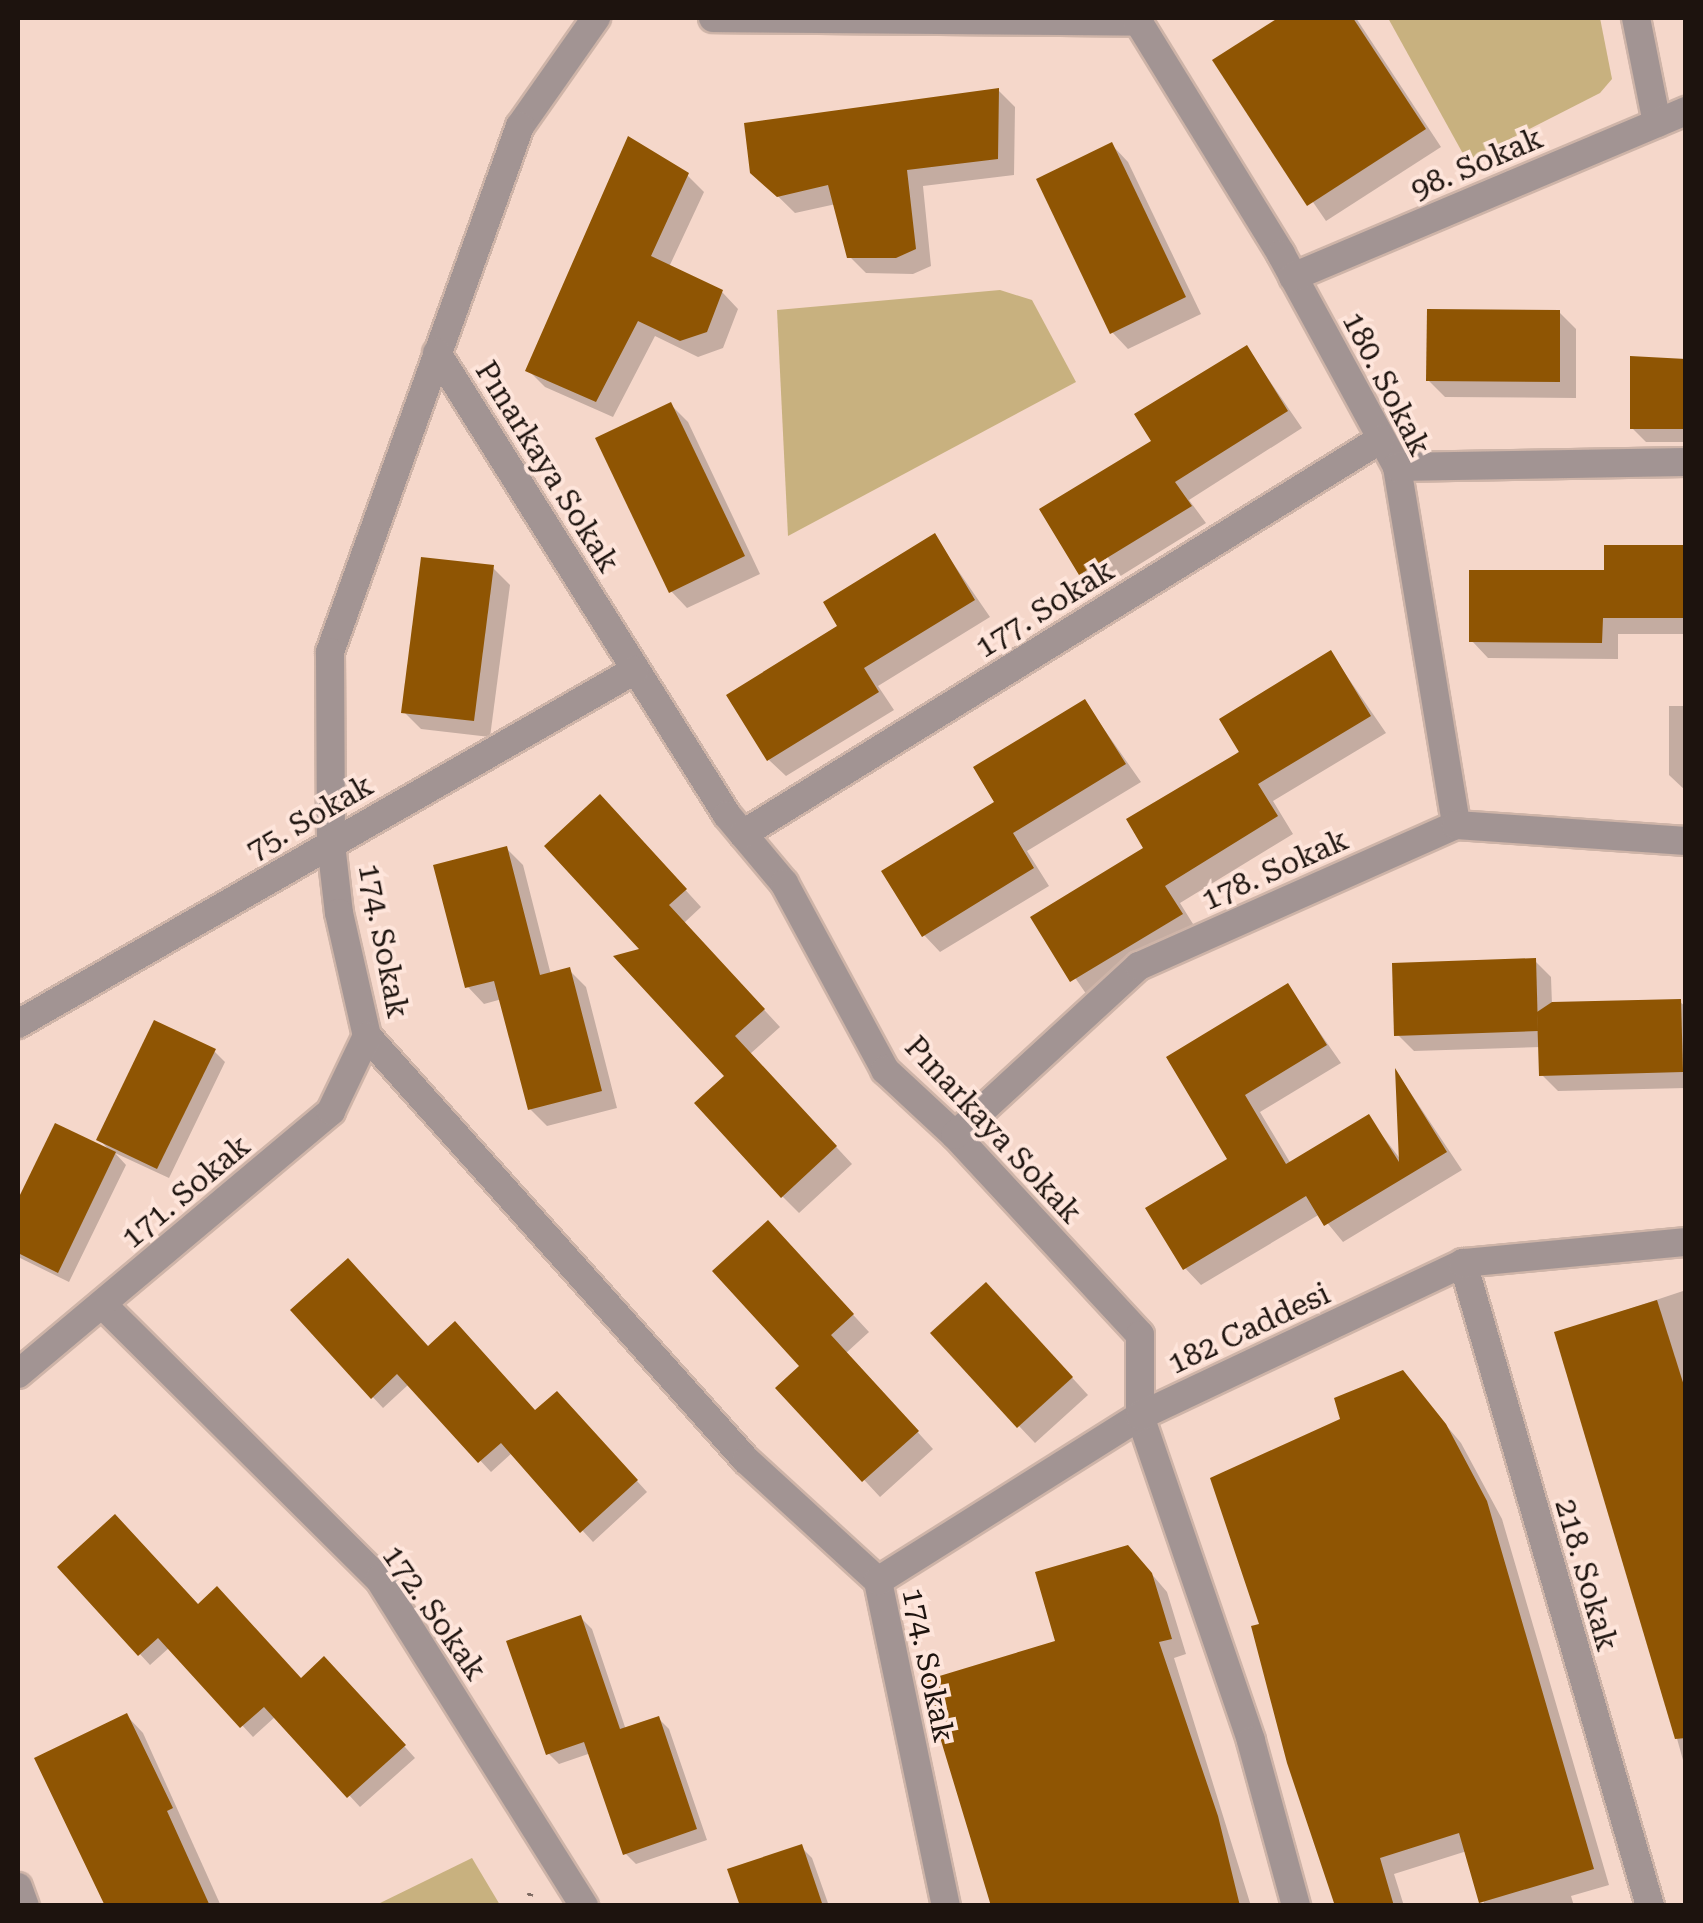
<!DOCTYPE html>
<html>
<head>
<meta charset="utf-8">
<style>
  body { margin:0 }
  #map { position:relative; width:1703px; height:1923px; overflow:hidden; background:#f5d7ca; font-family:"Roboto Serif",serif }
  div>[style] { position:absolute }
  .green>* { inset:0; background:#c8b17f }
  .shadow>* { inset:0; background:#0003 }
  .building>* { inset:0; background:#8f5503 }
  .path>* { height:6px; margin-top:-3px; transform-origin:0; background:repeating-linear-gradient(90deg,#7f6c63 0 2.5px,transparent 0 10.5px) }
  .roads { filter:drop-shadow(2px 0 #ceb4a8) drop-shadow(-2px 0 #ceb4a8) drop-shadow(0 2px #ceb4a8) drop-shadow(0 -2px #ceb4a8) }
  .minor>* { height:28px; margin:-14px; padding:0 14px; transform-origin:14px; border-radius:14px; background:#a29493 }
  .tertiary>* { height:28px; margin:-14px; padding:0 14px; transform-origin:14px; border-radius:14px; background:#a29493 }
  span { translate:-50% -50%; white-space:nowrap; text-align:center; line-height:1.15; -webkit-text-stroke:8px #fee5db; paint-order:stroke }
  .street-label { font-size:30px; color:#1d130e }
  .frame { position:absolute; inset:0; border:20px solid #1d130e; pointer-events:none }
</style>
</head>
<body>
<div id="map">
  <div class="green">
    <i style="clip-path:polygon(1388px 18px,1600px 18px,1612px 79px,1600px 93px,1467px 161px)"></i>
    <i style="clip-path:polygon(1000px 290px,1032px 300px,1076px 382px,788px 536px,777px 310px)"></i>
    <i style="clip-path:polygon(472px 1858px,500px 1905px,376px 1905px)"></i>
  </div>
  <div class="shadow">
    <i style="clip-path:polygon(1282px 18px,1356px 18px,1441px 147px,1326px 221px,1216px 61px)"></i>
    <i style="clip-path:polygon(998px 90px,1015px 107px,1014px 175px,923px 186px,931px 266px,913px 274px,866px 273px,849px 256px,836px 204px,795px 213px,753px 172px)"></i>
    <i style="clip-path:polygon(1112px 145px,1128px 162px,1201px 314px,1128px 349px,1112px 332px)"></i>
    <i style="clip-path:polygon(687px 175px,704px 192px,669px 267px,722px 292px,738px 309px,723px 348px,698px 357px,655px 336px,613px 417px,545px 387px,528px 370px)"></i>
    <i style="clip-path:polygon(1559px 312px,1576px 329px,1576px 398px,1445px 397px,1428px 380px)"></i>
    <i style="clip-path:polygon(1247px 348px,1302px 428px,1189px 500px,1206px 523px,1098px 590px,1081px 573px,1155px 442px)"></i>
    <i style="clip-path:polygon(1686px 361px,1686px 442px,1646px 442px,1632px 428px)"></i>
    <i style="clip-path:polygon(671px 405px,688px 422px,760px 574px,687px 608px,671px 591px)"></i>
    <i style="clip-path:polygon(935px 537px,990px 617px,878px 686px,894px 710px,786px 776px,769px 760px,840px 627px)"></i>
    <i style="clip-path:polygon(1686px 548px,1686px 634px,1618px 634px,1618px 659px,1488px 658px,1472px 641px,1606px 573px)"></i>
    <i style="clip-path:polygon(493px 568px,510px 585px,490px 737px,421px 729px,404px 712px)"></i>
    <i style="clip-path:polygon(1331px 653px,1386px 733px,1273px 801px,1293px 834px,1180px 903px,1198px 932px,1089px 998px,1034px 918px,1147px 849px)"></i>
    <i style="clip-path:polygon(1085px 702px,1141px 782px,1027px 851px,1049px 886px,940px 952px,924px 935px,997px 803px)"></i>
    <i style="clip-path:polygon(1669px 706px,1686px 706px,1686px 791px,1669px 775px)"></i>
    <i style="clip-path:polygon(616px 814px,701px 907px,684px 923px,780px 1027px,750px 1054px,852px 1164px,799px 1213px,782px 1196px,727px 1077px)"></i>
    <i style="clip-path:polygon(506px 848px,523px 865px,551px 975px,569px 970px,586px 987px,617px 1108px,547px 1126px,530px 1109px,502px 999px,484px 1004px,468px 987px)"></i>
    <i style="clip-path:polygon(1535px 961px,1551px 977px,1552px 1005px,1680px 1002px,1686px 1007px,1686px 1088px,1558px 1091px,1542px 1075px,1541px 1047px,1414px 1051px,1397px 1034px)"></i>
    <i style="clip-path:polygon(1288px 987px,1341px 1063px,1260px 1112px,1291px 1164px,1368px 1117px,1401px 1160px,1398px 1074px,1462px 1170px,1343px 1242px,1320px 1214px,1201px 1285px,1185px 1268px,1230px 1160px,1169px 1058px)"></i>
    <i style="clip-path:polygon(214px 1051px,225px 1062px,169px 1178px,115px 1153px,126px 1165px,69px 1282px,18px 1257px,18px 1204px,56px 1126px,110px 1151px,99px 1139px)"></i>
    <i style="clip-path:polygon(784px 1240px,869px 1332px,846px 1353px,933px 1449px,880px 1497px,779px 1388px,803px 1366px)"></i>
    <i style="clip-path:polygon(1686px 1290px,1686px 1771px,1594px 1440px,1557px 1333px)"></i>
    <i style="clip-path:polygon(1003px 1302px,1088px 1395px,1035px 1443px,1019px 1426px)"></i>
    <i style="clip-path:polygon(293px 1311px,428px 1349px,536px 1413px,568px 1405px,647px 1492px,593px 1542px,512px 1453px,491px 1472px,409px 1384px,383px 1408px)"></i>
    <i style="clip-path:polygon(1402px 1373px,1461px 1443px,1502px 1519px,1609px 1885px,1571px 1896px,1574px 1906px,1485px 1906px,1467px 1851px,1394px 1874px,1404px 1906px,1335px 1906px,1262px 1626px,1343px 1420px)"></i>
    <i style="clip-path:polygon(1143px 1564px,1167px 1592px,1186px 1654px,1174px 1658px,1251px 1906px,994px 1906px)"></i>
    <i style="clip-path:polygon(60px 1567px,302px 1681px,335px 1670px,415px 1758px,360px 1807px,276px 1716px,253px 1737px,170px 1647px,150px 1665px)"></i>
    <i style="clip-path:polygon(581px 1618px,592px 1629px,626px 1730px,658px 1718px,669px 1729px,707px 1840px,636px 1864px,625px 1853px,591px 1753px,559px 1764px,548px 1753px)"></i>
    <i style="clip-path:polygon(127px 1716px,143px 1733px,221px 1906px,105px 1906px)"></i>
    <i style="clip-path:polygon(801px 1847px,812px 1858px,829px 1906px,743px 1906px)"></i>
  </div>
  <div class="building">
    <i style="clip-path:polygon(1278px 18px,1353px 18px,1426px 129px,1307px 206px,1212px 60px)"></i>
    <i style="clip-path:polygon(999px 88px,998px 159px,907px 170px,916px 249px,896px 258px,847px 258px,828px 185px,777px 197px,750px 173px,744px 123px)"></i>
    <i style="clip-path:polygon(628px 136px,689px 173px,651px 256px,723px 290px,707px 332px,680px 341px,638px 321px,596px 402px,525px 371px)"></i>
    <i style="clip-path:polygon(1112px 142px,1186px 297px,1110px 334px,1036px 179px)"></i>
    <i style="clip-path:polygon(1427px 309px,1560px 310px,1560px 382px,1426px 381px)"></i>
    <i style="clip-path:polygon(1247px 345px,1288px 411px,1175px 482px,1192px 506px,1079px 575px,1039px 509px,1151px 441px,1134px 414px)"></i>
    <i style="clip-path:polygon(1630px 356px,1686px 359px,1686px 429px,1630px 429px)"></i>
    <i style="clip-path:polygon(671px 402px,745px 556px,669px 593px,595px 438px)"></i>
    <i style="clip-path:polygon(935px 533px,975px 600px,864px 668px,879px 692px,767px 761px,726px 695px,837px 626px,823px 602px)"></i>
    <i style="clip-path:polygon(1604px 545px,1686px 545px,1686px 618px,1603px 618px,1602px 643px,1469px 642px,1469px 570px,1604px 570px)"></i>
    <i style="clip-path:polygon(421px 557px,494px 565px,474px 721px,401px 713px)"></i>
    <i style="clip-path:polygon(1331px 650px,1371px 716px,1258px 784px,1278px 816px,1165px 886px,1183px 914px,1070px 982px,1030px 917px,1143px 848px,1126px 819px,1239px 752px,1219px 719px)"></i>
    <i style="clip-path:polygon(1085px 699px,1126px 764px,1013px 833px,1034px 868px,922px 937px,881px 871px,994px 802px,973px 767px)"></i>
    <i style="clip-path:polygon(600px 794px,687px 889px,669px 905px,765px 1009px,735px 1036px,837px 1146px,781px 1198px,694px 1103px,724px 1076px,613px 956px,639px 949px,544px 846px)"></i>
    <i style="clip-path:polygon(507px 846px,540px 975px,570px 967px,602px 1091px,528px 1110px,494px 981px,465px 988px,433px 865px)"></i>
    <i style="clip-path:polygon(1536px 958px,1538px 1031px,1394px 1036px,1392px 963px)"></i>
    <i style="clip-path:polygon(1288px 983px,1327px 1045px,1245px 1095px,1286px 1164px,1369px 1114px,1399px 1162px,1395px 1068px,1447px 1152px,1324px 1226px,1306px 1196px,1183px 1270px,1145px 1208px,1227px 1159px,1166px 1057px)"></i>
    <i style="clip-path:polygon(1681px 999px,1683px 1072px,1539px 1076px,1537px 1012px,1552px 1002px)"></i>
    <i style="clip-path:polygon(154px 1020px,216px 1049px,157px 1169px,96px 1140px)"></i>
    <i style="clip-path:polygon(55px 1123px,116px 1152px,58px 1273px,18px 1253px,18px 1199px)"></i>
    <i style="clip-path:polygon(768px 1220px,854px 1314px,831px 1335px,919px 1431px,862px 1482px,775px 1388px,799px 1366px,712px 1271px)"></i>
    <i style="clip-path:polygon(348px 1258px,428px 1346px,455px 1321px,535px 1410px,557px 1391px,638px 1480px,580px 1533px,501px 1443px,478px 1463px,397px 1374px,371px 1399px,290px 1310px)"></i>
    <i style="clip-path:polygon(986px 1282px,1073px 1377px,1017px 1428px,930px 1333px)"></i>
    <i style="clip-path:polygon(1657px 1300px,1686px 1392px,1686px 1738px,1675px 1739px,1554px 1332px)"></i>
    <i style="clip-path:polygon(1403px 1370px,1446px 1424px,1487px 1501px,1594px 1869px,1479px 1903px,1459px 1833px,1380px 1858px,1394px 1906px,1335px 1906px,1287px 1763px,1251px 1626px,1259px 1624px,1210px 1478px,1340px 1419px,1334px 1398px)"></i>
    <i style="clip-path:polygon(115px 1514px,198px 1604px,217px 1586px,301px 1678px,324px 1656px,406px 1745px,347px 1798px,264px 1707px,240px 1728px,158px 1638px,138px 1656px,57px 1567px)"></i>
    <i style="clip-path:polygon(1128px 1545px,1152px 1573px,1172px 1639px,1159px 1642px,1218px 1816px,1240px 1906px,991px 1906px,923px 1681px,1055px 1641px,1035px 1572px)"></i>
    <i style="clip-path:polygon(581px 1615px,620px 1729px,659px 1716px,697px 1829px,623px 1855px,584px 1742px,546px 1755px,506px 1641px)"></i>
    <i style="clip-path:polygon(127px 1713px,173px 1808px,167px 1811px,210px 1906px,105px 1906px,34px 1758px)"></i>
    <i style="clip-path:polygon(802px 1844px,823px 1906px,740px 1906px,727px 1869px)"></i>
  </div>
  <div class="path">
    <i style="left:527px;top:1906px;width:16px;rotate:-75deg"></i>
  </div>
  <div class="roads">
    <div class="minor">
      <i style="left:596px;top:18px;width:132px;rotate:125.1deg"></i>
      <i style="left:520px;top:126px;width:559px;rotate:109.86deg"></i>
      <i style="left:330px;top:652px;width:192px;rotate:89.7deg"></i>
      <i style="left:331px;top:844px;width:69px;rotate:83.4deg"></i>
      <i style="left:339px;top:913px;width:126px;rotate:77.2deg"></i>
      <i style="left:367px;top:1036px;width:569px;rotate:48.21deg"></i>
      <i style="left:746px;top:1460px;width:179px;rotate:42.5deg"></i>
      <i style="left:878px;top:1581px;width:332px;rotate:78.2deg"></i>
      <i style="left:713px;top:18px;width:423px;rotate:0.5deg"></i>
      <i style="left:1136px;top:18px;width:277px;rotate:58.4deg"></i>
      <i style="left:1281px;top:254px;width:243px;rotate:61.4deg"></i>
      <i style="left:1397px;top:467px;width:363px;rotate:80.6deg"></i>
      <i style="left:1636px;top:18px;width:107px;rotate:78.7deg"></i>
      <i style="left:1293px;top:277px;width:427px;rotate:-22.9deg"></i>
      <i style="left:437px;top:353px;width:545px;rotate:57.88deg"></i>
      <i style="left:727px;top:815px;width:89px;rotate:50deg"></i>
      <i style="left:784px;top:883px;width:213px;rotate:61.6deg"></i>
      <i style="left:885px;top:1070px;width:96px;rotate:42.9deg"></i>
      <i style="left:955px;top:1135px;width:272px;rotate:47.2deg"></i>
      <i style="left:1140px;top:1335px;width:81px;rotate:90deg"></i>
      <i style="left:1140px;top:1416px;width:343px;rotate:71.1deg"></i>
      <i style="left:1251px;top:1741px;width:171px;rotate:74.7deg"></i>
      <i style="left:1397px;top:467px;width:289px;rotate:-1deg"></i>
      <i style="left:743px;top:834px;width:750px;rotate:-31.76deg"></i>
      <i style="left:18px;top:1024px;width:711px;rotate:-29.84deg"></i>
      <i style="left:955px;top:1135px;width:250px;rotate:-42.6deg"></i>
      <i style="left:1139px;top:966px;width:347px;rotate:-24deg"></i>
      <i style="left:1456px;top:825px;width:231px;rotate:4deg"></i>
      <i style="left:1463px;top:1263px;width:670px;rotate:73.78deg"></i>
      <i style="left:104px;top:1306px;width:387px;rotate:44.8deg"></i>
      <i style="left:379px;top:1579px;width:386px;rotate:57.9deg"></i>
      <i style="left:18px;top:1374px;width:409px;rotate:-40deg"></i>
      <i style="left:331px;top:1111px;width:83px;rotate:-64.4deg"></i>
      <i style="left:878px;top:1581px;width:310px;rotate:-32.2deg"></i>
      <i style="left:1140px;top:1416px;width:357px;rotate:-25.3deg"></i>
      <i style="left:1463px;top:1263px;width:224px;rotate:-5.4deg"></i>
    </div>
    <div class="tertiary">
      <i style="left:18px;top:1887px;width:20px;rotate:70deg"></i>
    </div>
  </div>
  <div class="street-label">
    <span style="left:1477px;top:164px;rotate:-23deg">98. Sokak</span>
    <span style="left:1386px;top:384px;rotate:63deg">180. Sokak</span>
    <span style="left:547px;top:467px;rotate:58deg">Pınarkaya Sokak</span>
    <span style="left:1045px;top:609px;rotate:-32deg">177. Sokak</span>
    <span style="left:310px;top:818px;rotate:-30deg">75. Sokak</span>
    <span style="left:1275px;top:870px;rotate:-24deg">178. Sokak</span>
    <span style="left:383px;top:941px;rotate:79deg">174. Sokak</span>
    <span style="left:993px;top:1130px;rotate:47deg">Pınarkaya Sokak</span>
    <span style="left:186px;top:1192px;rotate:-40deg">171. Sokak</span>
    <span style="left:1249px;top:1329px;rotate:-25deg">182 Caddesi</span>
    <span style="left:1586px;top:1575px;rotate:74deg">218. Sokak</span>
    <span style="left:434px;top:1613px;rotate:55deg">172. Sokak</span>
    <span style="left:928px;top:1665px;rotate:78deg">174. Sokak</span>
  </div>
  <div class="frame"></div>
</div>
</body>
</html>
